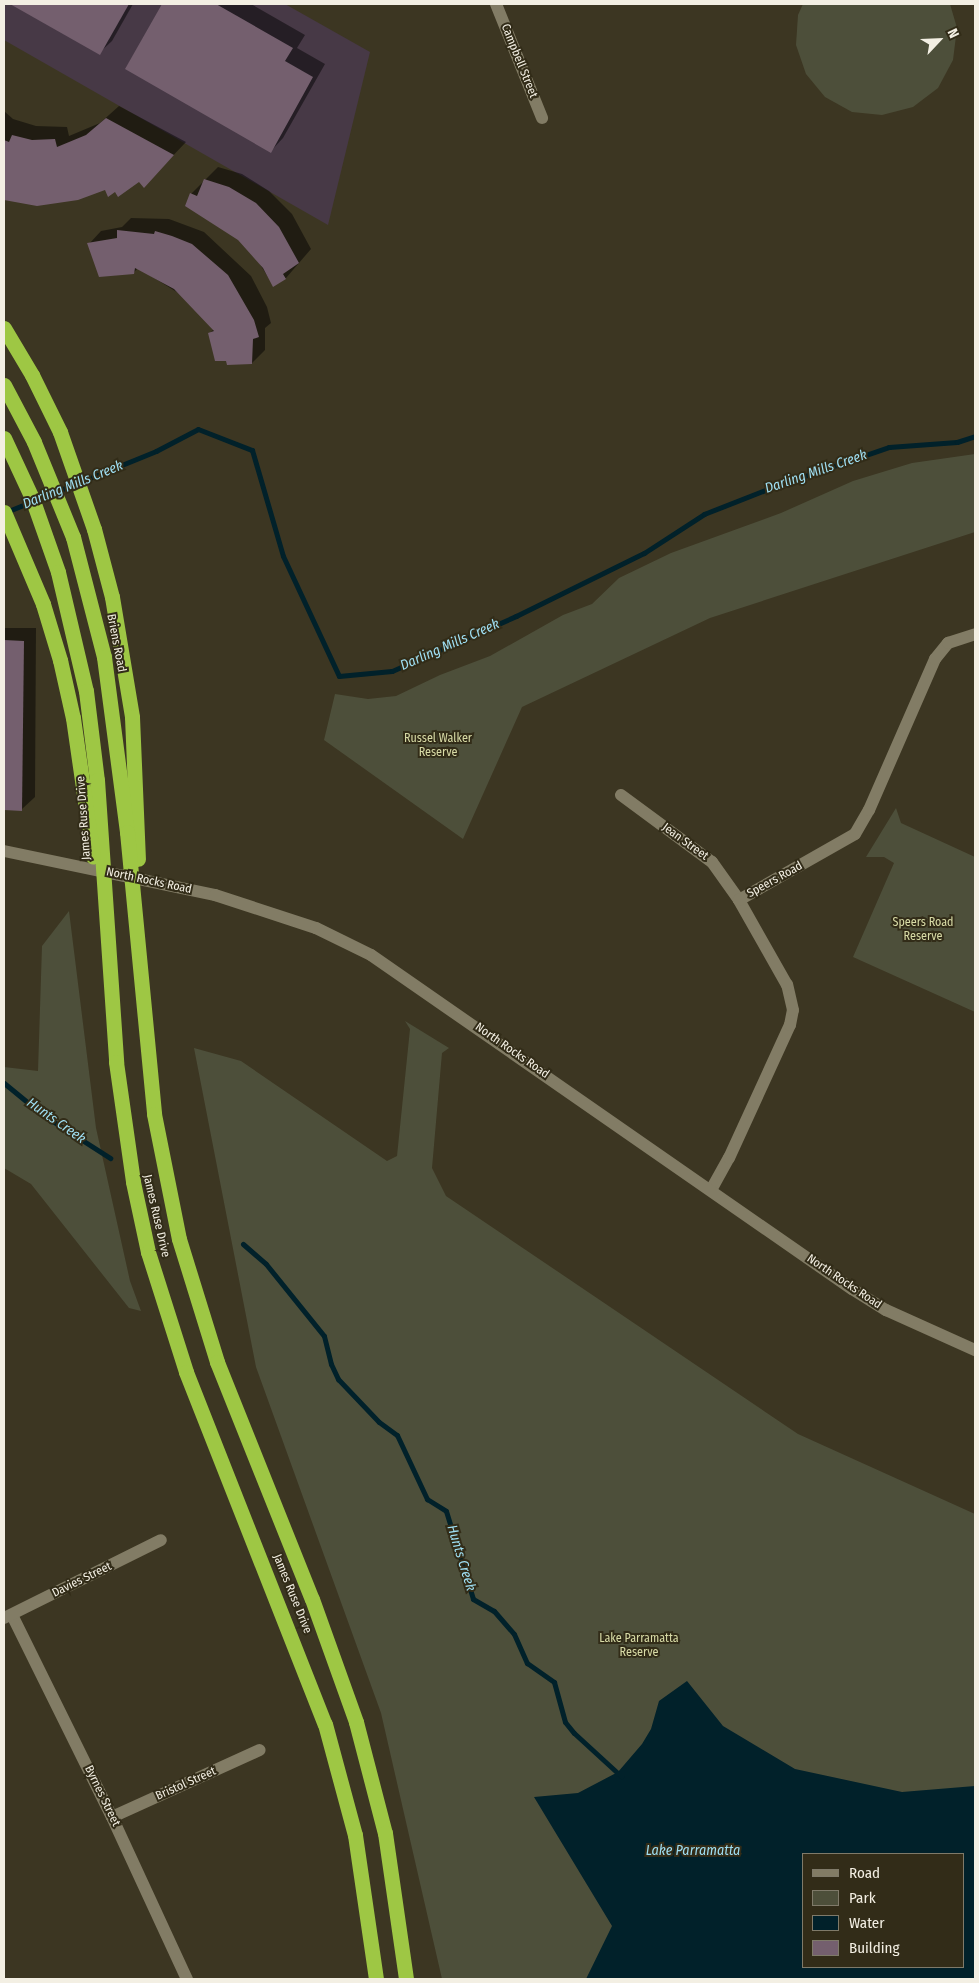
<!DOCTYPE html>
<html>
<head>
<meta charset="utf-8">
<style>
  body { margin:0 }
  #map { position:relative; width:979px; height:1983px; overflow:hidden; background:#3c3622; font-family:"Fira Sans Condensed",sans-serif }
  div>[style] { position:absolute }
  .industrial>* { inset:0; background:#473946 }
  .green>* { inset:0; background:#4d4f3a }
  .water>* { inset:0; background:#01212a }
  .shadow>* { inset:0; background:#0007 }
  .stream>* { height:5px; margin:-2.5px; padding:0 2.5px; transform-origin:2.5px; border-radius:2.5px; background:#01212a }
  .building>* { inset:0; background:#745f6e }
  .street>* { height:12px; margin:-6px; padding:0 6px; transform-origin:6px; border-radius:6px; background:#827c65 }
  .secondary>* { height:12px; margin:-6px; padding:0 6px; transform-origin:6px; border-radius:6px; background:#827c65 }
  .highway>* { height:15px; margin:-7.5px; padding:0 7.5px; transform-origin:7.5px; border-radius:7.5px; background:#9ec744 }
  span { translate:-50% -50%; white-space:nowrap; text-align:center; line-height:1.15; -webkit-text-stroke:4px #322c18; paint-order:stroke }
  .street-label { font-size:12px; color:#f3efe3 }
  .park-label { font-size:12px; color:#d8dba6 }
  .water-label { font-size:14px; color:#9fdff3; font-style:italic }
  .frame { position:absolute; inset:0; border:5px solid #f3efe3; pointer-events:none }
  .legend { position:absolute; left:802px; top:1853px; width:162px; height:115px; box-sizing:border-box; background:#322c18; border:1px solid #7f7a69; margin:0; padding:6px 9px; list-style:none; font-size:15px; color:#f3efe3 }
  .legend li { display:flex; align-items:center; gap:10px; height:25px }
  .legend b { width:25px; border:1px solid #7f7a69 }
  .north { position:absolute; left:914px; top:15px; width:50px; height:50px; -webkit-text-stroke:4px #322c18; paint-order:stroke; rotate:65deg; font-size:14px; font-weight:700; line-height:20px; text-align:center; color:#f3efe3 }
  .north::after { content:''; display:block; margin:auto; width:18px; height:22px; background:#f3efe3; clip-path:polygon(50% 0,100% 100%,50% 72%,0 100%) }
</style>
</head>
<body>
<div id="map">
  <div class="industrial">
    <i style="clip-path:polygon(4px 4px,285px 4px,370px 52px,328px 225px,4px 40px)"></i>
  </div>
  <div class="green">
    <i style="clip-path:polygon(803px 4px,950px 4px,957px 28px,953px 60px,938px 88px,913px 107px,882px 115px,852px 112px,825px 97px,806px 74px,796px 45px,798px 15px)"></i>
    <i style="clip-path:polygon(975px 454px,975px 532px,710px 618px,522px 707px,463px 839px,324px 740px,335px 694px,368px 699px,396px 696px,440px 675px,490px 656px,563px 615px,592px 604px,619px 578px,671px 553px,781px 513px,853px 481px,912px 463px)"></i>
    <i style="clip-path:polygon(896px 808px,901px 823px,975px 857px,975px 1012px,853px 957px,894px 863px,884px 857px,866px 857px)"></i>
    <i style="clip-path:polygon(69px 911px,96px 1128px,130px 1281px,141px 1311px,129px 1308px,31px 1184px,4px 1168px,4px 1067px,38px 1071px,42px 946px)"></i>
    <i style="clip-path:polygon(evenodd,405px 1021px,449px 1048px,442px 1053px,432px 1168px,446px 1196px,798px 1434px,975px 1514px,975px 1979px,442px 1979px,381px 1713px,256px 1367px,194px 1048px,241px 1061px,387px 1161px,397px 1156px,410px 1029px,405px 1021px,803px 1854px,963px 1854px,963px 1967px,803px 1967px,803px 1854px)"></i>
  </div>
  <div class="water">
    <i style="clip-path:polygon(evenodd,687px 1681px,723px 1726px,795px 1769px,902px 1792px,975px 1786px,975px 1979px,586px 1979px,612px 1926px,534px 1797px,578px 1793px,618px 1772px,642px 1744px,651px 1729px,659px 1701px,687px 1681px,803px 1854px,963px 1854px,963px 1967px,803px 1967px,803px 1854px)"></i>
  </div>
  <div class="shadow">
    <i style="clip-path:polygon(30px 4px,133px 4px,112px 41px,99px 53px,26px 11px)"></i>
    <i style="clip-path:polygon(163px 4px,251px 4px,305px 35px,297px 48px,325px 64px,283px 138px,271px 151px,126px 68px)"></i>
    <i style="clip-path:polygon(119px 106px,186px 142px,144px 186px,139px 180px,116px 191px,106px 188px,4px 198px,4px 111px,13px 119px,36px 126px,67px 127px,69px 136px,100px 123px)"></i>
    <i style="clip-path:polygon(218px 167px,242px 174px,269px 191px,292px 214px,311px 249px,286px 278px,273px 285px,251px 250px,191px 194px)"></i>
    <i style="clip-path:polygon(131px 218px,169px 219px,204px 232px,251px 276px,267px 307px,271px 323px,265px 328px,265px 350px,252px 363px,210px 333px,214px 329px,188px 299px,138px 268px,133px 273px,89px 244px,101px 231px,122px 227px)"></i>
    <i style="clip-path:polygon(4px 628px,36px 628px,35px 797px,22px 809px,4px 809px)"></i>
  </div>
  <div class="stream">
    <i style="left:6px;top:512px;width:162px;rotate:-22.1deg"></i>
    <i style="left:156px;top:451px;width:47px;rotate:-27.6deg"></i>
    <i style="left:198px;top:429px;width:58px;rotate:21.3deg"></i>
    <i style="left:252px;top:450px;width:110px;rotate:73.7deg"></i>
    <i style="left:283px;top:556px;width:132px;rotate:65deg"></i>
    <i style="left:339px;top:676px;width:53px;rotate:-5.4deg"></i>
    <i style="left:392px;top:671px;width:136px;rotate:-23.9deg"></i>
    <i style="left:516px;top:616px;width:143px;rotate:-26.2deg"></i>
    <i style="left:644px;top:553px;width:72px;rotate:-33deg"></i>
    <i style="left:704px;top:514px;width:74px;rotate:-21.4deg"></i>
    <i style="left:773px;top:487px;width:123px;rotate:-19deg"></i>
    <i style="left:889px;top:447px;width:68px;rotate:-4.2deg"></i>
    <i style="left:957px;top:442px;width:19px;rotate:-18deg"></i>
    <i style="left:4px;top:1083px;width:50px;rotate:39.4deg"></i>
    <i style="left:43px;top:1115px;width:80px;rotate:32.7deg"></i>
    <i style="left:243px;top:1244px;width:30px;rotate:41deg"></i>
    <i style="left:266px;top:1264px;width:92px;rotate:51.1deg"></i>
    <i style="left:324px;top:1336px;width:29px;rotate:76deg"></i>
    <i style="left:331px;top:1364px;width:17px;rotate:65deg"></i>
    <i style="left:338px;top:1379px;width:59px;rotate:46.4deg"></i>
    <i style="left:379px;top:1422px;width:22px;rotate:36deg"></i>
    <i style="left:397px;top:1435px;width:71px;rotate:64.9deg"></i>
    <i style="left:427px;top:1499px;width:22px;rotate:32deg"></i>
    <i style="left:446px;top:1511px;width:92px;rotate:72.9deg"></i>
    <i style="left:473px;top:1599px;width:24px;rotate:30deg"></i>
    <i style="left:494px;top:1611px;width:30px;rotate:49deg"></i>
    <i style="left:514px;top:1634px;width:32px;rotate:66deg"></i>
    <i style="left:527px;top:1663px;width:33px;rotate:35deg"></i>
    <i style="left:554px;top:1682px;width:41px;rotate:74.6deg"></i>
    <i style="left:565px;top:1722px;width:14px;rotate:51deg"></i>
    <i style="left:574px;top:1733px;width:64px;rotate:42.5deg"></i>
  </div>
  <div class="building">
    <i style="clip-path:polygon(10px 4px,129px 4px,100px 55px)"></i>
    <i style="clip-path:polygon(162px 4px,216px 4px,293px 48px,285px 61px,313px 77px,271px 153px,125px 69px)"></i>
    <i style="clip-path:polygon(106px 118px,174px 155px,144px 188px,139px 182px,118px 197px,115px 192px,108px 197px,105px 190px,78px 200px,37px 206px,4px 200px,4px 140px,9px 142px,12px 135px,32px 140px,55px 139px,57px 147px,86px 135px)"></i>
    <i style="clip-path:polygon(204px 179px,229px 187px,256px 203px,279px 227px,299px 263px,283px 274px,286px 279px,273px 287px,263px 268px,238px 240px,185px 206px,190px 193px,197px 196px)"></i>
    <i style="clip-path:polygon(117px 230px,154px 234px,155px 231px,172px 236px,192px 244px,228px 275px,254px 320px,259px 337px,253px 339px,252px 364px,227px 365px,226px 361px,215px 361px,208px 333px,214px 331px,174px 289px,135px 268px,134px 274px,99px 277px,87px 243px,117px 238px)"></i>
    <i style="clip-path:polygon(4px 640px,24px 641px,22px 811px,4px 810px)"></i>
  </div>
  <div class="street">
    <i style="left:496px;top:4px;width:123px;rotate:68deg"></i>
    <i style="left:621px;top:795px;width:113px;rotate:36.4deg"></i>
    <i style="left:712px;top:862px;width:47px;rotate:54.6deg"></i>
    <i style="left:711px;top:1190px;width:37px;rotate:-61deg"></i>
    <i style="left:729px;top:1158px;width:146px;rotate:-65.4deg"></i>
    <i style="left:790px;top:1025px;width:15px;rotate:-79deg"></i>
    <i style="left:793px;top:1010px;width:26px;rotate:-103deg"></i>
    <i style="left:787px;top:985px;width:98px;rotate:-119.5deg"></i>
    <i style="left:739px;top:900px;width:133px;rotate:-29.6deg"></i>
    <i style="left:855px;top:834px;width:28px;rotate:-60deg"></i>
    <i style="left:869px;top:810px;width:165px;rotate:-66.4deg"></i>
    <i style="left:935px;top:659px;width:21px;rotate:-51deg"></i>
    <i style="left:948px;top:643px;width:28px;rotate:-18deg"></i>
    <i style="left:12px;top:1615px;width:225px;rotate:63.7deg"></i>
    <i style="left:112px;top:1817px;width:179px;rotate:65.2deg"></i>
    <i style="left:4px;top:1618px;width:175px;rotate:-26.4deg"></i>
    <i style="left:112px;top:1817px;width:162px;rotate:-24.4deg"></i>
  </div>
  <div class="secondary">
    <i style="left:4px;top:851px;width:216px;rotate:11.8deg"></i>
    <i style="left:215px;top:895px;width:106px;rotate:18.1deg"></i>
    <i style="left:316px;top:928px;width:61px;rotate:26.1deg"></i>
    <i style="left:371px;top:955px;width:586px;rotate:34.78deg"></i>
    <i style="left:852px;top:1289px;width:40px;rotate:32deg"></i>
    <i style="left:886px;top:1310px;width:98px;rotate:24.2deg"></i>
  </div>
  <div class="highway">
    <i style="left:4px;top:328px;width:55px;rotate:59.2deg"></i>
    <i style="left:32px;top:375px;width:64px;rotate:63.8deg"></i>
    <i style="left:60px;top:432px;width:103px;rotate:70.7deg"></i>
    <i style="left:94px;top:529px;width:70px;rotate:75.2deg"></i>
    <i style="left:112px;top:597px;width:122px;rotate:80.5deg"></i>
    <i style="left:132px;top:717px;width:142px;rotate:87.6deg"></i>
    <i style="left:4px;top:385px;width:64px;rotate:62.2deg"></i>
    <i style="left:34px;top:442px;width:103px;rotate:67.7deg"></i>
    <i style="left:73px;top:537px;width:124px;rotate:75.5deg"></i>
    <i style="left:104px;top:657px;width:177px;rotate:82.5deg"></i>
    <i style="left:127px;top:832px;width:283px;rotate:84.5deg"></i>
    <i style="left:154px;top:1114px;width:127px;rotate:78.7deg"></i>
    <i style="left:179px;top:1239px;width:129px;rotate:72.8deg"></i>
    <i style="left:217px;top:1362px;width:255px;rotate:68.2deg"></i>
    <i style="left:312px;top:1599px;width:131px;rotate:70.3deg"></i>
    <i style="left:356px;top:1722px;width:115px;rotate:75.4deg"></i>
    <i style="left:385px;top:1833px;width:148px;rotate:81.8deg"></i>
    <i style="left:4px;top:438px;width:66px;rotate:65deg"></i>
    <i style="left:32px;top:498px;width:78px;rotate:70.6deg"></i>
    <i style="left:58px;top:572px;width:122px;rotate:76.8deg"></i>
    <i style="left:86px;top:691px;width:90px;rotate:83deg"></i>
    <i style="left:97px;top:780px;width:283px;rotate:86.1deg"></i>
    <i style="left:116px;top:1062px;width:121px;rotate:81.9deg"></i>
    <i style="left:133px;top:1182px;width:72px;rotate:77.9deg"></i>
    <i style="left:148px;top:1252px;width:126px;rotate:72.4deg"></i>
    <i style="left:186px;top:1372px;width:378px;rotate:68.5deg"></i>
    <i style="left:325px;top:1724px;width:115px;rotate:74.9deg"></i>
    <i style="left:355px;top:1835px;width:146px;rotate:81.7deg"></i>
    <i style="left:4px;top:512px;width:100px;rotate:67deg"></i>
    <i style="left:43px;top:604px;width:59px;rotate:73.1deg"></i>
    <i style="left:60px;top:660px;width:59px;rotate:77.4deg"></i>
    <i style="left:73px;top:718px;width:140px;rotate:81.8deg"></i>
  </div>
  <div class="street-label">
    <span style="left:519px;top:61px;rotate:68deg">Campbell Street</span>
    <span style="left:116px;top:643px;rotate:79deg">Briens Road</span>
    <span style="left:84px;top:818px;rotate:-94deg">James Ruse Drive</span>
    <span style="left:685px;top:842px;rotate:36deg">Jean Street</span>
    <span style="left:775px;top:880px;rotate:-29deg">Speers Road</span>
    <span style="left:149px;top:881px;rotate:12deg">North Rocks Road</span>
    <span style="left:512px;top:1051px;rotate:35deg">North Rocks Road</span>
    <span style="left:156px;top:1216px;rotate:77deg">James Ruse Drive</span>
    <span style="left:844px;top:1282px;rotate:34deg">North Rocks Road</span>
    <span style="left:82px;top:1580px;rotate:-26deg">Davies Street</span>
    <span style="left:292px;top:1594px;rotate:68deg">James Ruse Drive</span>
    <span style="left:186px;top:1784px;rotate:-24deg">Bristol Street</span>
    <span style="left:102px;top:1796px;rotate:64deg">Byrnes Street</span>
  </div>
  <div class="park-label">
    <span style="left:438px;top:746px">Russel Walker<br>Reserve</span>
    <span style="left:923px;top:930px">Speers Road<br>Reserve</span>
    <span style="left:639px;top:1646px">Lake Parramatta<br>Reserve</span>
  </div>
  <div class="water-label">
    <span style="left:816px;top:472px;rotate:-19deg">Darling Mills Creek</span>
    <span style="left:73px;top:485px;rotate:-22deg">Darling Mills Creek</span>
    <span style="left:450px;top:645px;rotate:-24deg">Darling Mills Creek</span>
    <span style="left:56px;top:1121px;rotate:35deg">Hunts Creek</span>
    <span style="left:461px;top:1558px;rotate:73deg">Hunts Creek</span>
    <span style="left:693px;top:1851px">Lake Parramatta</span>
  </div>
  <div class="frame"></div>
  <ul class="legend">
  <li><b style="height:6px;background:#827c65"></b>Road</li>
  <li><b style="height:14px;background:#4d4f3a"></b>Park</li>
  <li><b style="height:14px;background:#01212a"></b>Water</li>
  <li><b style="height:14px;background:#745f6e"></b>Building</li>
  </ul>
  <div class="north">N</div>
</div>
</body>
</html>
